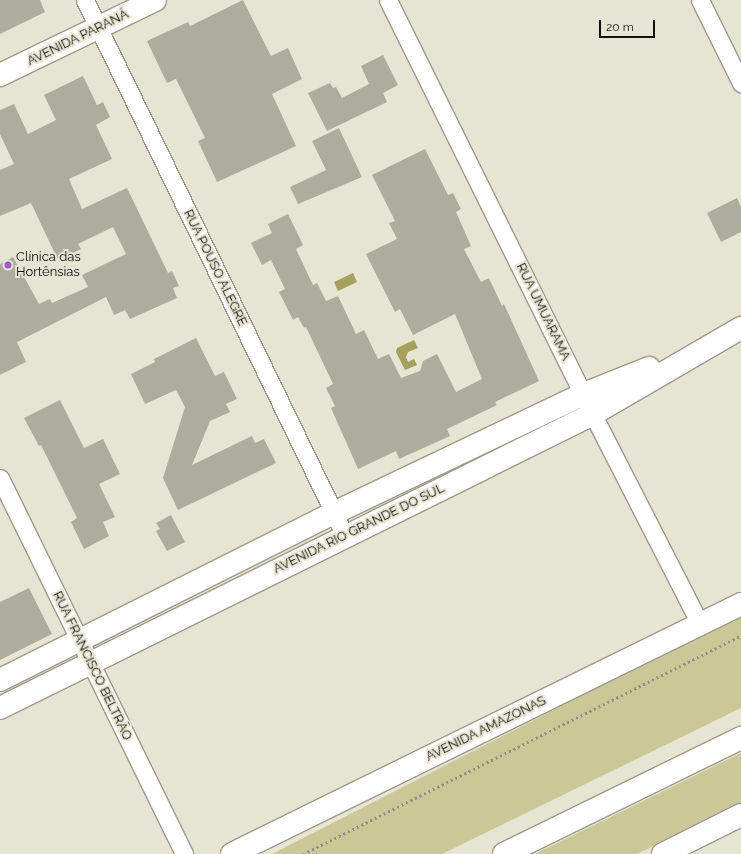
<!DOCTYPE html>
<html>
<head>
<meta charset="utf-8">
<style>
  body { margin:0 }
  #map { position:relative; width:741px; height:854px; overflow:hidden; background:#e6e4d3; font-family:Raleway,sans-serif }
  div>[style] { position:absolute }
  .green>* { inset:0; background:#ccc796 }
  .water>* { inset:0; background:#a79f5c }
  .building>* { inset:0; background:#aeac9c }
  .path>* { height:2.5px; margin-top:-1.25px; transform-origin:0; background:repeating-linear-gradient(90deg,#908f82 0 2px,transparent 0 5px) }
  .roads { filter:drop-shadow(1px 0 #9c9a8a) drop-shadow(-1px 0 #9c9a8a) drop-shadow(0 1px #9c9a8a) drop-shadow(0 -1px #9c9a8a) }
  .street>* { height:17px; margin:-8.5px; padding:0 8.5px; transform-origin:8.5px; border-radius:8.5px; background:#fff }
  .secondary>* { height:22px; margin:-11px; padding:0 11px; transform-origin:11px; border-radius:11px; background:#fff }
  .highway>* { height:22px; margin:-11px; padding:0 11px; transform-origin:11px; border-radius:11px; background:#fff }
  .dots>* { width:11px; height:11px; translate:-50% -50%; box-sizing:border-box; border:2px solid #e6e4d3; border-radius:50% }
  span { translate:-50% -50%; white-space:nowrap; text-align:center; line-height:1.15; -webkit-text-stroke:4px #e6e4d3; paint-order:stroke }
  .street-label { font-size:13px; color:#12110b }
  .poi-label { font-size:13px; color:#12110b }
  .left { translate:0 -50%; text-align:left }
  .scale { position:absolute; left:599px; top:20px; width:56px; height:18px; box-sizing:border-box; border:2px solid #12110b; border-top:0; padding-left:5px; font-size:12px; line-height:14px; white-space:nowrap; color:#12110b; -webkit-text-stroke:3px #e6e4d3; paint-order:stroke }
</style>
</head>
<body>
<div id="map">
  <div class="green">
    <i style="clip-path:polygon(741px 614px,741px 708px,442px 854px,272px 854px)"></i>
    <i style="clip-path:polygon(741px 753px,741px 803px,637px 854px,535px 854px)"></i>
  </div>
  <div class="water">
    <i style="clip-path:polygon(353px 273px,357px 282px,338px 291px,334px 282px)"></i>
    <i style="clip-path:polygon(414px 340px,418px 348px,408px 352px,406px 357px,408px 362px,414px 359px,417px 365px,405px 370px,396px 352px,397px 348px)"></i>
  </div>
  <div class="building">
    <i style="clip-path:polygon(0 0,40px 0,45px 12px,0 34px)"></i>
    <i style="clip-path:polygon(243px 0,271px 56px,288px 48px,302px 79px,272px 94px,296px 146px,217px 182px,198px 141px,205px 138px,176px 79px,167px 83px,147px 41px,188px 22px,190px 26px)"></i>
    <i style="clip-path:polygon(383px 55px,398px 85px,383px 93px,387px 102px,327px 131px,308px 93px,330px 83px,333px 88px,336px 87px,342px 98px,369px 84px,361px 66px)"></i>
    <i style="clip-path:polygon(83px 76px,97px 105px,103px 102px,110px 117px,96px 125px,112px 159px,69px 179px,82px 209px,127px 188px,168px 273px,172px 271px,179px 286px,173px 288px,177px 298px,130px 319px,125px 310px,114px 315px,106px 297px,17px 342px,26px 362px,0 375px,0 264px,13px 257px,39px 304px,50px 299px,52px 303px,88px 287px,82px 275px,126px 254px,113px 227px,78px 244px,81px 249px,58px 260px,31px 203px,0 216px,0 170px,14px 164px,0 134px,0 110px,14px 104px,28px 134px,56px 120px,44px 95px)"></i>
    <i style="clip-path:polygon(339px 128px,362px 177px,298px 204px,290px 187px,326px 170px,312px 141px)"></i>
    <i style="clip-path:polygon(425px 149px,448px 195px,453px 193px,461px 209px,456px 212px,471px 246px,464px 249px,481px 282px,489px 278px,502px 306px,504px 304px,539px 381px,495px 402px,497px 405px,447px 429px,450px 436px,399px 459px,396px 451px,358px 469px,331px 408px,335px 406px,326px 388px,333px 384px,306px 327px,304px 328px,298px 317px,293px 320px,279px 292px,285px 289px,271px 260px,262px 265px,251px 243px,272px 233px,268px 224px,288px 214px,303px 245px,296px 249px,313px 285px,317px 283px,326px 301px,338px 296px,356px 334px,364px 330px,378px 359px,389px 354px,401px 378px,420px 371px,423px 361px,437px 354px,456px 392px,482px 379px,455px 314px,413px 335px,400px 309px,395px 312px,366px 254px,397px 239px,389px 223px,395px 221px,372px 175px)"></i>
    <i style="clip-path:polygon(737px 198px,741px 207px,741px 232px,721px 242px,707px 213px)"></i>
    <i style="clip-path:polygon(196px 338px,215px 376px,224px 372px,237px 399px,226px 404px,230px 412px,210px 421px,192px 465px,252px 436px,255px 443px,264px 439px,276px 463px,178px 510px,163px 478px,185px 407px,176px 390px,145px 404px,131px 374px,155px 362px,154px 359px)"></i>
    <i style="clip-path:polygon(60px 400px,84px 448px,103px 439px,120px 474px,99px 484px,115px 517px,103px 522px,109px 536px,84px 549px,71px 522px,77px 518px,41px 445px,39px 446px,24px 418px)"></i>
    <i style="clip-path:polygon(171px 515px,185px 542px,167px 551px,156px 531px,160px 529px,156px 523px)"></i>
    <i style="clip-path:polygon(29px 588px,52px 634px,0 660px,0 602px)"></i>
  </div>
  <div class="path">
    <i style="left:303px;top:854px;width:489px;rotate:-26.5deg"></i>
  </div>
  <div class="roads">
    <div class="street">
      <i style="left:85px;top:0;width:596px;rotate:64.12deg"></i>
      <i style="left:388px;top:0;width:452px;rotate:63.7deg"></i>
      <i style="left:588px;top:405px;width:246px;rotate:62.9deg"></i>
      <i style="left:700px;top:0;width:93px;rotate:63.7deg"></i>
      <i style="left:0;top:478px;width:419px;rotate:63.9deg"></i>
    </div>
    <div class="secondary">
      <i style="left:0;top:75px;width:172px;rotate:-25.8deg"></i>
      <i style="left:0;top:680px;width:373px;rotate:-26.6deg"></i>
      <i style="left:334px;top:513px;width:277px;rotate:-25.5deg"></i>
      <i style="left:584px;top:394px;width:70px;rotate:-21.8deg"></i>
      <i style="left:0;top:708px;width:662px;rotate:-26.37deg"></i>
      <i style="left:593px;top:414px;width:171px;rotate:-30.2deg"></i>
      <i style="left:232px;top:854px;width:567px;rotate:-26.16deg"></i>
      <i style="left:663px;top:854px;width:87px;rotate:-26.6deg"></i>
    </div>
    <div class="highway">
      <i style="left:504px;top:854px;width:264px;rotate:-26.1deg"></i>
    </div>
  </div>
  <div class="dots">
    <i style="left:8px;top:265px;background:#a258ca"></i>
  </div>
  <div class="street-label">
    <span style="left:78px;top:38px;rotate:-26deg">AVENIDA PARANÁ</span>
    <span style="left:215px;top:268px;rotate:64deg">RUA POUSO ALEGRE</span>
    <span style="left:543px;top:312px;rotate:64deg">RUA UMUARAMA</span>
    <span style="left:359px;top:529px;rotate:-26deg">AVENIDA RIO GRANDE DO SUL</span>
    <span style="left:92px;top:666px;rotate:64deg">RUA FRANCISCO BELTRÃO</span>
    <span style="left:486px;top:729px;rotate:-26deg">AVENIDA AMAZONAS</span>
  </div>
  <div class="poi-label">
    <span class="left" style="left:16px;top:265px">Clínica das<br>Hortênsias</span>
  </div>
  <div class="scale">20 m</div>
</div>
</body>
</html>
